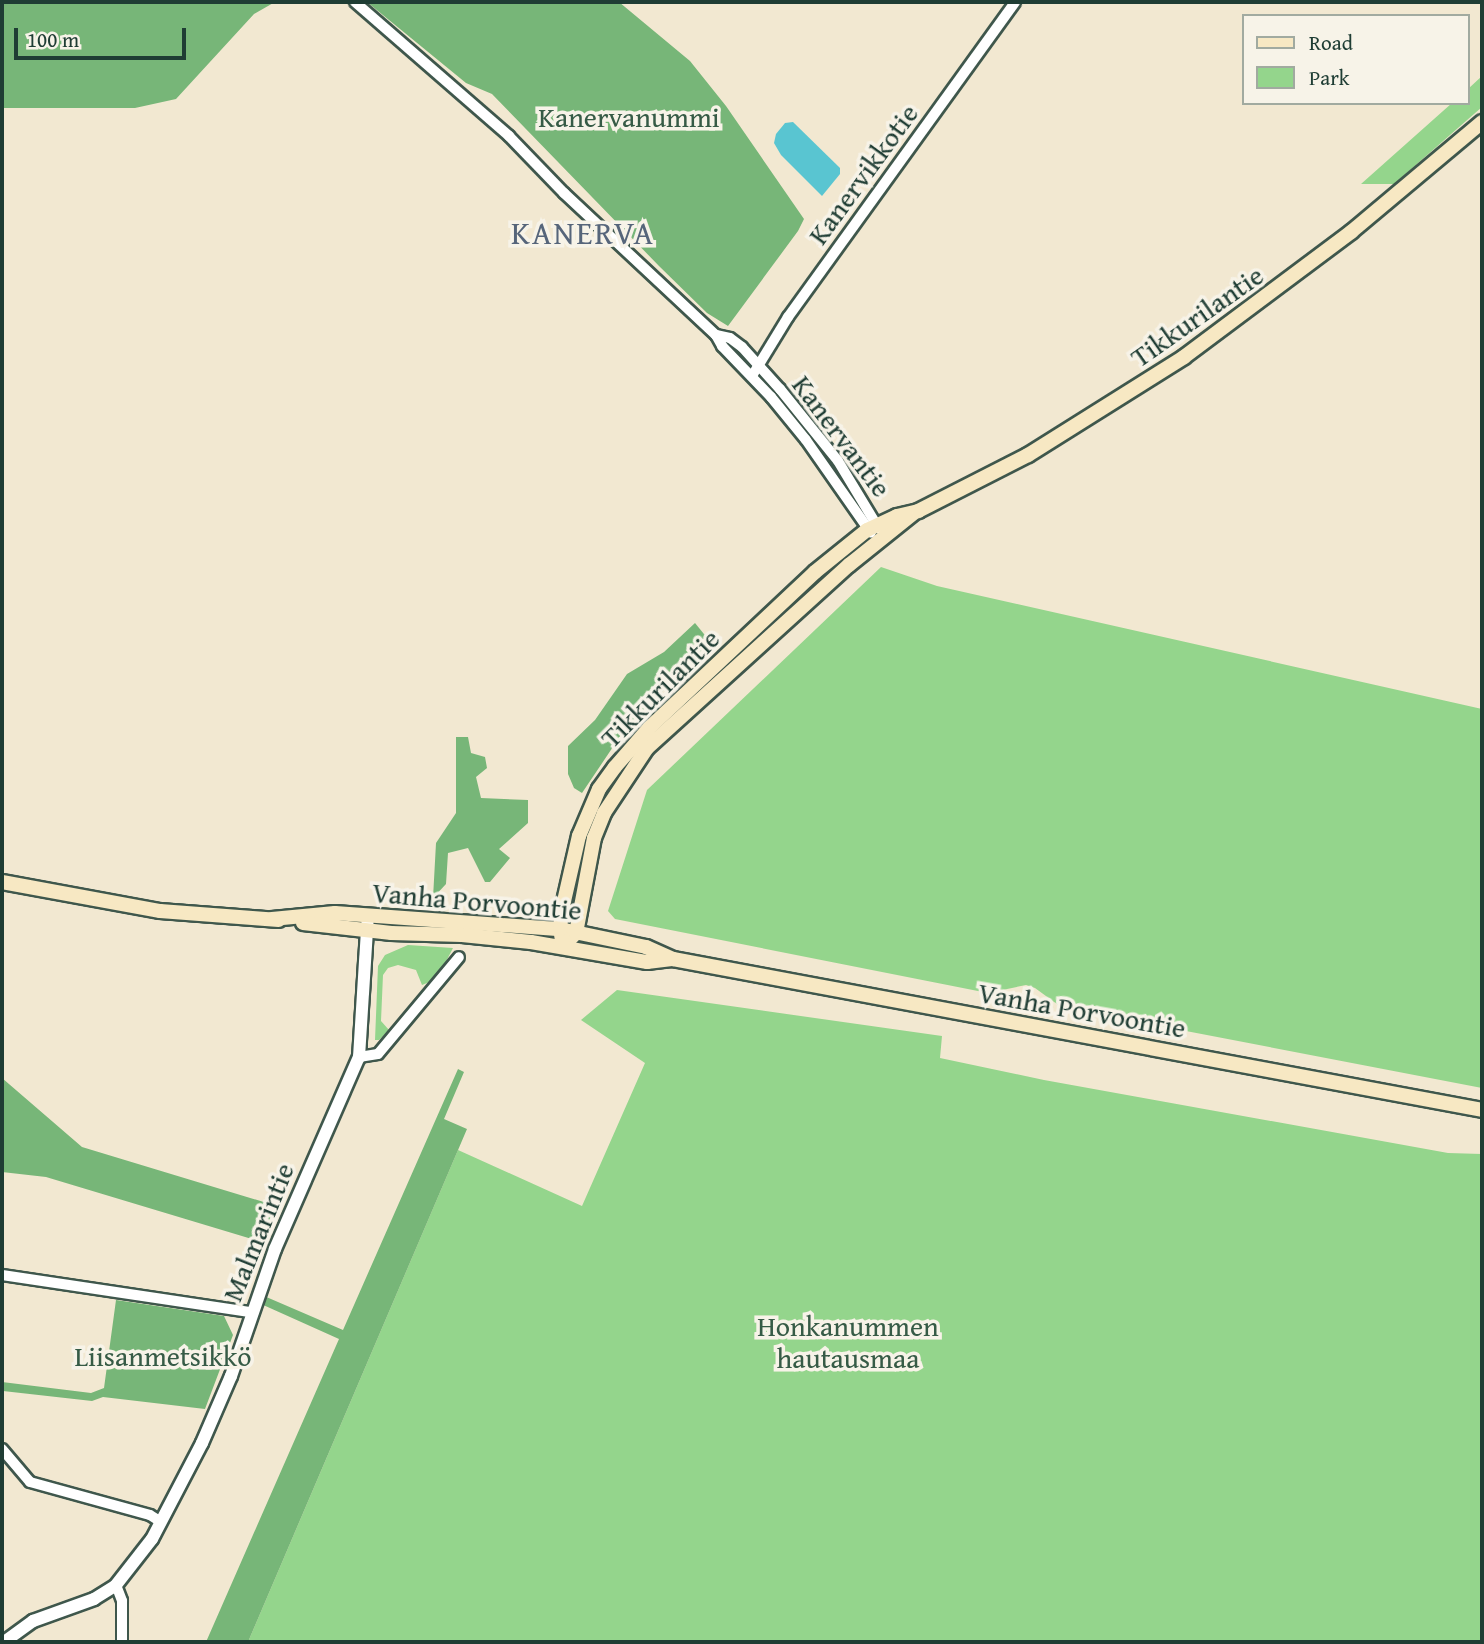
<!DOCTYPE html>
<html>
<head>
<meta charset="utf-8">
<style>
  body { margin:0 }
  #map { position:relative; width:1484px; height:1644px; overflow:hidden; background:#f2e8d1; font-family:"Gentium Book Plus",serif }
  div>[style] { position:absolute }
  .green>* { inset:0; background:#94d58c }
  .forest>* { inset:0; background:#77b678 }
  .water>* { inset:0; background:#59c5d1 }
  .roads { filter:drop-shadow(2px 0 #3f574c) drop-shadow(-2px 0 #3f574c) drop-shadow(0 2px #3f574c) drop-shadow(0 -2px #3f574c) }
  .minor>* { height:10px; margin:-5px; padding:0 5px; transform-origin:5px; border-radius:5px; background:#fff }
  .tertiary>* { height:12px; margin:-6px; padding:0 6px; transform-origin:6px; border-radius:6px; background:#fff }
  .secondary>* { height:14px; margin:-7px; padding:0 7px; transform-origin:7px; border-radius:7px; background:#f7e8c3 }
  span { translate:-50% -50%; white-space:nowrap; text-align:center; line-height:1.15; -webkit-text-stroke:7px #f7f3e8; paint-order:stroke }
  .park-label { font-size:28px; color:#365b46 }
  .street-label { font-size:28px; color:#1f3d34 }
  .quarter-label { font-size:32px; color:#56657a; letter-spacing:2px }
  .frame { position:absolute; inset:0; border:4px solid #1f3d34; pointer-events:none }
  .legend { position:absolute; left:1242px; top:14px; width:228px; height:91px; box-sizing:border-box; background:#f7f3e8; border:2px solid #a1aaa0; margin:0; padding:9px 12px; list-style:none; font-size:21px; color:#1f3d34 }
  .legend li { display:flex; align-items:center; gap:14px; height:35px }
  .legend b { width:35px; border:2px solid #a1aaa0 }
  .scale { position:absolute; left:14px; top:28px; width:172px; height:32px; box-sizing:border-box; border:4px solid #1f3d34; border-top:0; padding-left:9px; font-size:21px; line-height:24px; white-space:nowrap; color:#1f3d34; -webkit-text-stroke:5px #f7f3e8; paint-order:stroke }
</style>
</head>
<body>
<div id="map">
  <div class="green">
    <i style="clip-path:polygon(1482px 76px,1482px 107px,1394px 184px,1361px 184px,1452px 103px,1468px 103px,1468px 89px)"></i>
    <i style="clip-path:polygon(881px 567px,937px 586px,1482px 709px,1482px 1088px,1061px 1007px,1035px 988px,1026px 985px,988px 993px,615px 919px,608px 911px,647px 790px)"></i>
    <i style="clip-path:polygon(408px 945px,453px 948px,437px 979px,422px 985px,416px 970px,398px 965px,388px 968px,383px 975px,381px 1021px,389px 1030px,379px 1040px,375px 1040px,378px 966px,385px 955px)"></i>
    <i style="clip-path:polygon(617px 990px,942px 1036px,940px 1058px,1044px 1080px,1448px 1153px,1482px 1154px,1482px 1642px,248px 1642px,458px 1150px,582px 1206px,645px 1063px,581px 1020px)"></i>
  </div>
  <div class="forest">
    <i style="clip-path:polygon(2px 2px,275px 2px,254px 14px,176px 99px,135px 108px,2px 108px)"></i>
    <i style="clip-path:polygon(367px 2px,619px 2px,690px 61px,726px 106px,804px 219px,798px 231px,728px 326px,707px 313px,659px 266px,492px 94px,466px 83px)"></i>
    <i style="clip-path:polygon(695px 623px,708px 639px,708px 645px,623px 732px,582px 793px,574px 788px,568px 774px,568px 746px,595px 720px,627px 674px,664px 652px)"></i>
    <i style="clip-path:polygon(456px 737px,468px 737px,471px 753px,485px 757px,487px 768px,476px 777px,481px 798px,528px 800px,528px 823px,499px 849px,510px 858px,490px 882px,485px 882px,468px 848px,448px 853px,446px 884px,433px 898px,436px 843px,456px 813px)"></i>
    <i style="clip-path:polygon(458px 1069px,464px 1072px,444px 1119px,467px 1129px,248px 1642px,206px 1642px,339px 1339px,261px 1304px,264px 1296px,343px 1330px)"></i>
    <i style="clip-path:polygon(2px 1078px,82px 1147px,277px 1206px,262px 1242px,46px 1177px,2px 1172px)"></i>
    <i style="clip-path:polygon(116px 1300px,224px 1316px,233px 1335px,205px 1409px,103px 1397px,92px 1401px,3px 1391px,2px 1394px,2px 1382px,91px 1393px,104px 1388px)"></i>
  </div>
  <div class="water">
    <i style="clip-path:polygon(793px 122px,840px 168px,840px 174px,822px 196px,781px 155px,774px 143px,776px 134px,785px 123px)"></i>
  </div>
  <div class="roads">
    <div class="minor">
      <i style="left:355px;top:2px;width:204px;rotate:41deg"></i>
      <i style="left:509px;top:136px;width:79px;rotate:46deg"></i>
      <i style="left:564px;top:193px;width:208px;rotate:43.1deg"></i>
      <i style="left:716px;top:335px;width:13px;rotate:61deg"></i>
      <i style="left:722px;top:346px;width:71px;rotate:46.1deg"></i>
      <i style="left:771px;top:397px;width:55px;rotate:50.9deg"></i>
      <i style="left:806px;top:440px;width:113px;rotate:55deg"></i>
      <i style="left:716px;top:335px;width:14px;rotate:12deg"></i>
      <i style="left:730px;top:338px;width:15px;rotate:37deg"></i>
      <i style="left:742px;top:347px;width:57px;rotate:47.9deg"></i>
      <i style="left:780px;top:389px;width:92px;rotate:51.1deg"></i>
      <i style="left:838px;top:461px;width:79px;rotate:58.9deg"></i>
      <i style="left:752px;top:376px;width:69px;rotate:-58.6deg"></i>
      <i style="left:788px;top:317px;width:388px;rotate:-54.2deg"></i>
      <i style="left:359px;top:1057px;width:19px;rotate:-9deg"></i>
      <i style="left:378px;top:1054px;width:126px;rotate:-50.1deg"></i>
      <i style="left:2px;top:1275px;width:252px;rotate:8.5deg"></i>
      <i style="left:2px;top:1449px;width:43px;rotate:49.7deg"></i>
      <i style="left:30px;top:1482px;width:124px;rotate:15.4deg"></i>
      <i style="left:150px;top:1515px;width:13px;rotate:32deg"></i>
      <i style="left:116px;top:1585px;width:17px;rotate:69deg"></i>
      <i style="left:122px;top:1601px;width:41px;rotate:90deg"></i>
    </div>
    <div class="tertiary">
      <i style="left:4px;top:1642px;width:36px;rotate:-36deg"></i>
      <i style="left:33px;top:1621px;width:65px;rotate:-19.8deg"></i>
      <i style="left:94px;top:1599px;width:26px;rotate:-32deg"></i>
      <i style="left:116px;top:1585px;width:58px;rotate:-52deg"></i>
      <i style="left:152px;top:1539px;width:108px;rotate:-62.5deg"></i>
      <i style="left:202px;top:1443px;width:73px;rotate:-66.6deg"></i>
      <i style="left:231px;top:1376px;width:134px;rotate:-70.9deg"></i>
      <i style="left:275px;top:1249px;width:210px;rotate:-66.4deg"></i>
      <i style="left:359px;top:1057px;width:142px;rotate:-86.4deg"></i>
    </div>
    <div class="secondary">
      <i style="left:2px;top:882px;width:161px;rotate:10.4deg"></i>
      <i style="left:160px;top:911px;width:119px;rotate:4.3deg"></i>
      <i style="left:272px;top:919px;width:63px;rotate:-5.4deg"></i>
      <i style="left:335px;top:913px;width:226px;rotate:4.1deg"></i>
      <i style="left:560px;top:929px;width:88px;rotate:11.8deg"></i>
      <i style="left:646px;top:947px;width:30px;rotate:24deg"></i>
      <i style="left:673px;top:959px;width:823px;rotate:10.57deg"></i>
      <i style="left:303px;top:923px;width:89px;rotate:6.5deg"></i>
      <i style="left:391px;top:933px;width:71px;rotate:1.6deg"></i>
      <i style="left:462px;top:935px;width:69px;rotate:5.8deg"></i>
      <i style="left:531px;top:942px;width:118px;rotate:9.8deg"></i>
      <i style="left:647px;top:962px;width:25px;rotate:-7deg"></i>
      <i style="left:571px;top:938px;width:7px;rotate:-45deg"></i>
      <i style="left:576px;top:933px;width:97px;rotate:-79.3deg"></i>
      <i style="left:594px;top:838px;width:27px;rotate:-68deg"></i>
      <i style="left:604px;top:813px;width:78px;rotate:-56.5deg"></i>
      <i style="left:647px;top:748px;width:273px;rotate:-42.2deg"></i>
      <i style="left:849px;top:565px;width:83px;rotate:-38.7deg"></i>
      <i style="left:563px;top:947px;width:18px;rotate:-99deg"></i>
      <i style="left:560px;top:929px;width:19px;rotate:-84deg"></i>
      <i style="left:562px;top:910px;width:76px;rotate:-77.1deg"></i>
      <i style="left:579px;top:836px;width:51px;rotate:-66.9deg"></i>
      <i style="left:599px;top:789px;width:27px;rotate:-54deg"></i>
      <i style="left:615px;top:767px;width:52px;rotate:-48.9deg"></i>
      <i style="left:649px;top:728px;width:228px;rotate:-43.2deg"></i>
      <i style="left:815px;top:572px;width:67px;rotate:-38.9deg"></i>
      <i style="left:867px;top:530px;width:33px;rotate:-25deg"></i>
      <i style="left:897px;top:516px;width:22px;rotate:-13deg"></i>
      <i style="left:918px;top:511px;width:123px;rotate:-27deg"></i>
      <i style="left:1028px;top:455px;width:184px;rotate:-32.1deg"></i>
      <i style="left:1184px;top:357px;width:209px;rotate:-36.8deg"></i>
      <i style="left:1351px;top:232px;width:171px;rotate:-40deg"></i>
    </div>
  </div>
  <div class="park-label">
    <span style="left:629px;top:117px">Kanervanummi</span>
    <span style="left:848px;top:1342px">Honkanummen<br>hautausmaa</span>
    <span style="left:163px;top:1356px">Liisanmetsikkö</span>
  </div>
  <div class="street-label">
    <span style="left:863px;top:174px;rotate:-54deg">Kanervikkotie</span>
    <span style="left:1197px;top:316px;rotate:-35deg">Tikkurilantie</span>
    <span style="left:842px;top:436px;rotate:53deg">Kanervantie</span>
    <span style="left:660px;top:688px;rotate:-45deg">Tikkurilantie</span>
    <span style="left:477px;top:901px;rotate:5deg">Vanha Porvoontie</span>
    <span style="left:1082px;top:1010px;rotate:10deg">Vanha Porvoontie</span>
    <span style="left:258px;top:1232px;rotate:-68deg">Malmarintie</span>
  </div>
  <div class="quarter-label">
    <span style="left:583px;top:233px">KANERVA</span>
  </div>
  <div class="frame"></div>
  <ul class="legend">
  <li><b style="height:9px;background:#f7e8c3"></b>Road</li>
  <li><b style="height:19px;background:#94d58c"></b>Park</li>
  </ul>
  <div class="scale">100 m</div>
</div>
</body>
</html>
